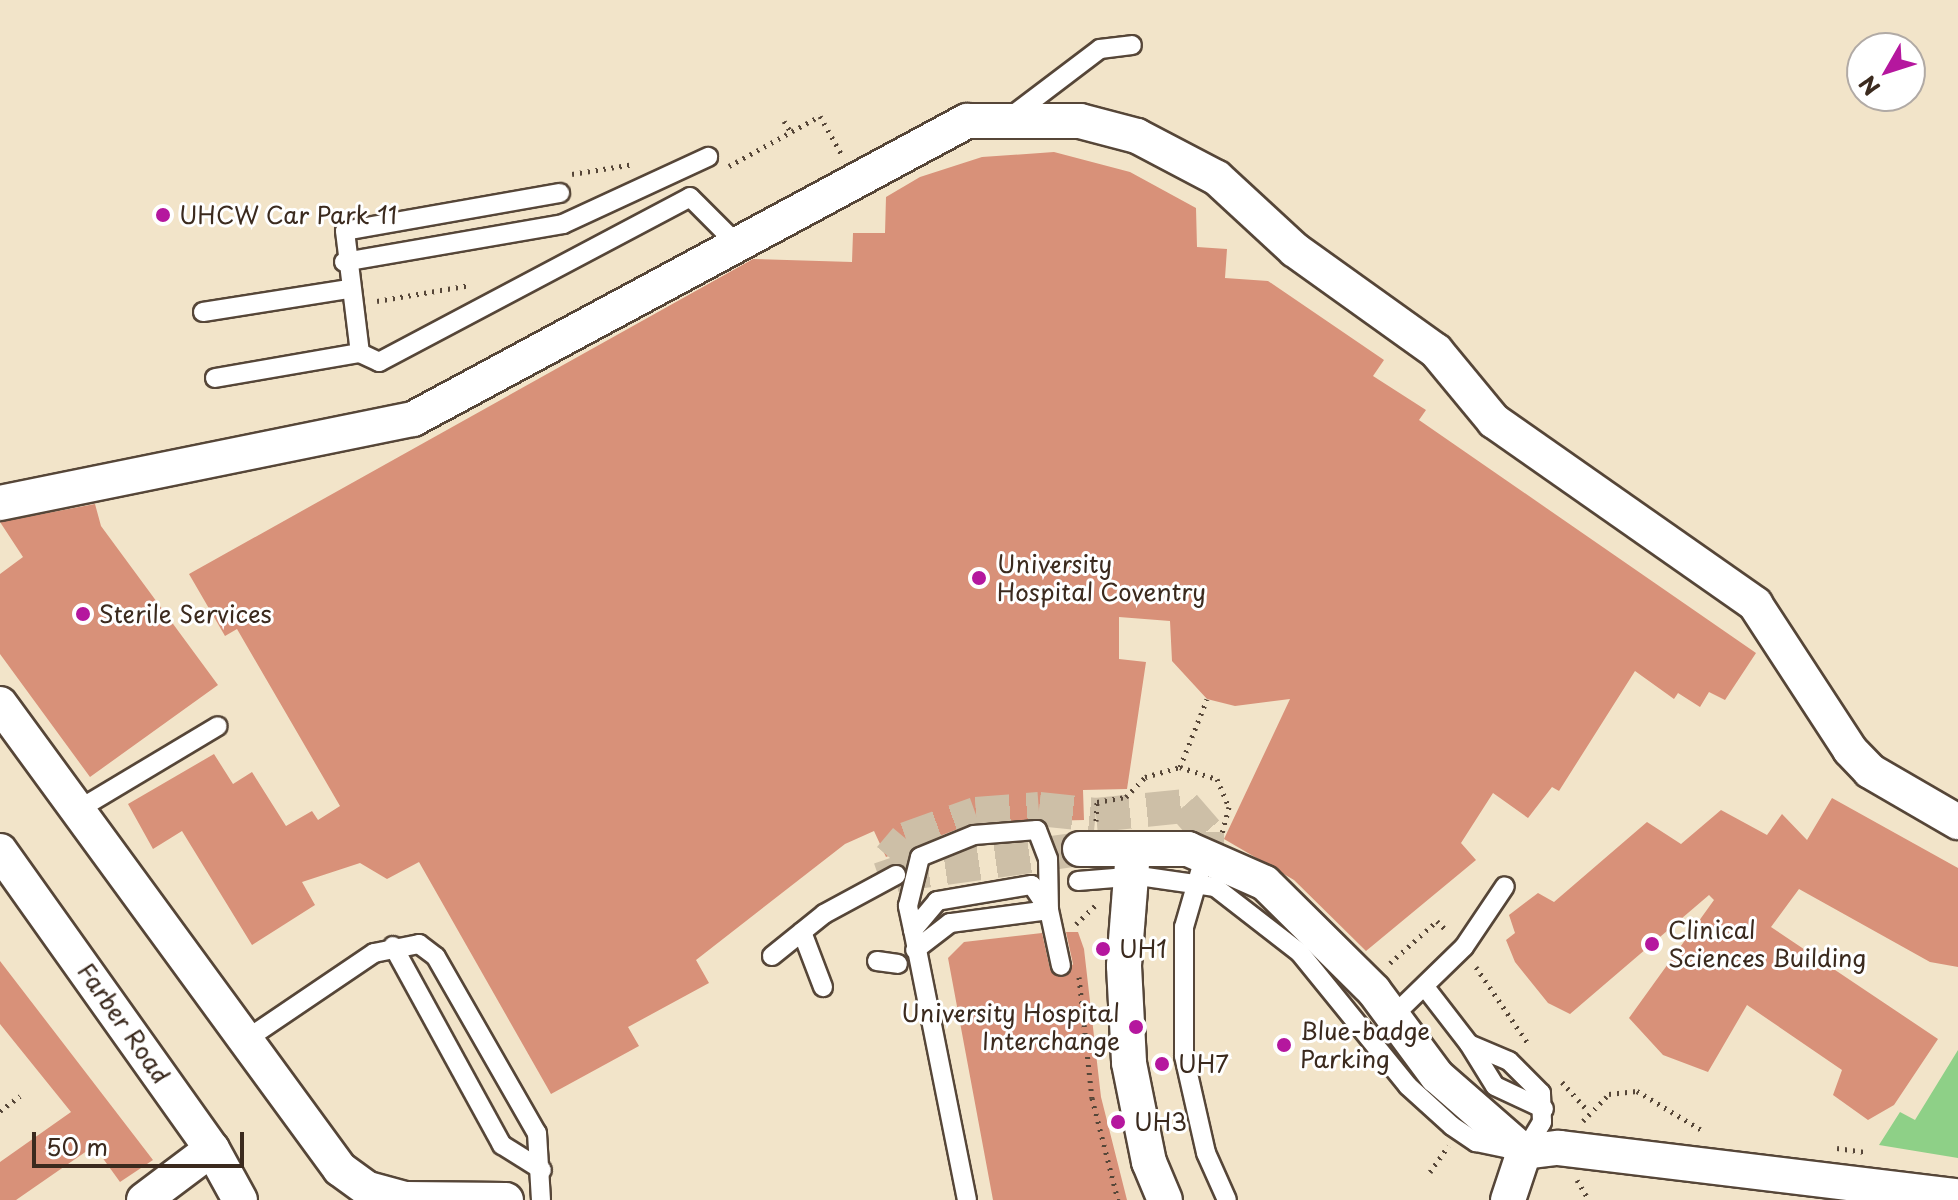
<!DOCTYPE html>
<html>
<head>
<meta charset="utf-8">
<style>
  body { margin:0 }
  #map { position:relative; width:1958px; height:1200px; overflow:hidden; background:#f2e4c9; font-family:"Playpen Sans",sans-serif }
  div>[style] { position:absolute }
  .green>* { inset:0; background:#8ed087 }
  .building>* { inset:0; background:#d89179 }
  .minor-tunnel>* { height:34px; margin-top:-17px; transform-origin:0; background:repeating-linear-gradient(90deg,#cdbfa7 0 34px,transparent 0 51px) }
  .path>* { height:5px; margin-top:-2.5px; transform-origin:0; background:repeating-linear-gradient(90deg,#564638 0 2px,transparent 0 8px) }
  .roads { filter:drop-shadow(2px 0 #564638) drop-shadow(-2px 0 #564638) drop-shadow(0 2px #564638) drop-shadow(0 -2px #564638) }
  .service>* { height:18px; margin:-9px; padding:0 9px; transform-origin:9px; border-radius:9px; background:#fff }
  .minor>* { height:34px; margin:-17px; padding:0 17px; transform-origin:17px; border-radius:17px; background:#fff }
  .dots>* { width:22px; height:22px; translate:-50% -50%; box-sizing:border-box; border:4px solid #fff; border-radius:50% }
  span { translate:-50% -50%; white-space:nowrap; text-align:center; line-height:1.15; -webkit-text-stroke:6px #fff; paint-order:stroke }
  .poi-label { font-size:24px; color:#3b2a1e }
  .left { translate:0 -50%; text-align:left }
  .right { translate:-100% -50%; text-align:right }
  .street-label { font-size:24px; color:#3b2a1e }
  .north { position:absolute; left:1846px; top:32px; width:80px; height:80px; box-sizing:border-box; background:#fff; border:2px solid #b1aaa5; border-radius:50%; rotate:231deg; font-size:22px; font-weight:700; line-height:32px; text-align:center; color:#3b2a1e }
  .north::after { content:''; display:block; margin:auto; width:28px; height:36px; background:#b5179e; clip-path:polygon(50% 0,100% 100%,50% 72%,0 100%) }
  .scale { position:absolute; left:32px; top:1132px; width:212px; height:36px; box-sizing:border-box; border:4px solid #3b2a1e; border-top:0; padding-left:10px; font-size:24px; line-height:28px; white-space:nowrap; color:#3b2a1e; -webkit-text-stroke:6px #fff; paint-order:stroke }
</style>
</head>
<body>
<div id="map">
  <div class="green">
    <i style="clip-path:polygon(1958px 1050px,1958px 1158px,1879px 1145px,1900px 1112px,1915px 1120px)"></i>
  </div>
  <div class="building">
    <i style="clip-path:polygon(1054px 152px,1130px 172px,1196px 208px,1197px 247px,1227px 249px,1225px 278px,1268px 281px,1384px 360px,1373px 376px,1426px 410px,1419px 420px,1756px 653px,1725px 700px,1709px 692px,1700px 707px,1678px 693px,1674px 699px,1635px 671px,1559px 791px,1552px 787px,1528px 818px,1493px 793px,1461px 843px,1476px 860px,1366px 951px,1294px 880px,1224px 839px,1290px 699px,1235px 706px,1207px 699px,1172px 661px,1170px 621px,1119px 617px,1119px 659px,1146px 662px,1127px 789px,1083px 790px,1084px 820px,973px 823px,886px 857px,874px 831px,845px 844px,696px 960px,709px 983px,628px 1027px,639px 1046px,551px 1094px,419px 862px,387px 879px,360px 863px,302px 882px,315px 905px,252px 945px,182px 831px,153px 849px,128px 804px,214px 754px,233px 784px,252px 772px,286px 826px,312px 811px,318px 820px,340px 806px,237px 629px,225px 636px,189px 574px,753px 259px,852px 262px,853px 233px,885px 233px,886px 197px,920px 177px,982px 157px)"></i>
    <i style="clip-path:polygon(95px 504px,101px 526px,218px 685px,90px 777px,0 654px,0 574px,23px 557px,0 522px)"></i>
    <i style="clip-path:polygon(1832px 798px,1958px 868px,1958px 967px,1930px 962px,1799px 889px,1771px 927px,1938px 1039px,1894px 1105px,1868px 1120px,1833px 1095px,1842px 1070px,1747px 1005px,1708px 1072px,1663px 1055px,1629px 1018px,1714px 900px,1709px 895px,1570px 1014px,1548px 1003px,1515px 962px,1506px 940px,1515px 933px,1509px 915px,1538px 893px,1554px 902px,1647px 822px,1681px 844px,1721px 810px,1767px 835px,1782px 814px,1807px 840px)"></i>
    <i style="clip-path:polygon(1066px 932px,1078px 932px,1084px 949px,1101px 1097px,1127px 1200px,993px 1200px,948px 958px,964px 942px,1042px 933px,1050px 969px,1064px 977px,1073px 964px)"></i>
    <i style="clip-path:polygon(0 961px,153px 1160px,120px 1182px,94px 1146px,16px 1200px,0 1200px,0 1162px,71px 1112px,0 1024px)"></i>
  </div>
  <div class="minor-tunnel">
    <i style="left:1080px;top:849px;width:186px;rotate:172deg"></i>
    <i style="left:896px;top:875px;width:18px;rotate:-109deg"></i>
    <i style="left:890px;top:858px;width:25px;rotate:-50deg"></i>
    <i style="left:906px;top:839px;width:74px;rotate:-19.7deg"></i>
    <i style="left:976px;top:814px;width:63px;rotate:-4.5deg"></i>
    <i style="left:1039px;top:809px;width:57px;rotate:6deg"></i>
    <i style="left:1096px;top:815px;width:88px;rotate:-5.8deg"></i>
    <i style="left:1184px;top:806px;width:35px;rotate:49deg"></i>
    <i style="left:1207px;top:832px;width:22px;rotate:90deg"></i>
  </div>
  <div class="path">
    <i style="left:784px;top:121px;width:13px;rotate:58deg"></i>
    <i style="left:729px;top:166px;width:104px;rotate:-28.8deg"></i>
    <i style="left:820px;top:116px;width:47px;rotate:60.7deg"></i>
    <i style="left:572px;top:174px;width:63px;rotate:-9.2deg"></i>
    <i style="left:377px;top:301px;width:95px;rotate:-9.7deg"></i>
    <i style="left:1180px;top:767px;width:73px;rotate:-68.3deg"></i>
    <i style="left:1096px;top:821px;width:19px;rotate:-87deg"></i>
    <i style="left:1097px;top:802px;width:29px;rotate:-10deg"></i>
    <i style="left:1126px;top:797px;width:28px;rotate:-46deg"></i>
    <i style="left:1145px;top:777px;width:36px;rotate:-16deg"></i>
    <i style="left:1180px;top:767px;width:39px;rotate:18deg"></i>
    <i style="left:1217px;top:779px;width:30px;rotate:67deg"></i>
    <i style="left:1229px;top:807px;width:27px;rotate:105deg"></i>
    <i style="left:1076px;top:924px;width:29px;rotate:-44deg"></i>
    <i style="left:1390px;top:963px;width:63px;rotate:-41.8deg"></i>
    <i style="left:1437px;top:921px;width:16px;rotate:45deg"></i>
    <i style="left:1476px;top:967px;width:94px;rotate:55.8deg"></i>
    <i style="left:1079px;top:977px;width:122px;rotate:83.9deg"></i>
    <i style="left:1092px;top:1098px;width:105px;rotate:75.7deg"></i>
    <i style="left:1562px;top:1082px;width:39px;rotate:48deg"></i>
    <i style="left:0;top:1111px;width:25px;rotate:-37deg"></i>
    <i style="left:1583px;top:1121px;width:37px;rotate:-46deg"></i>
    <i style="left:1609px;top:1094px;width:28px;rotate:-6deg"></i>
    <i style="left:1637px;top:1091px;width:79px;rotate:31.1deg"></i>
    <i style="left:1837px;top:1148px;width:30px;rotate:8deg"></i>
    <i style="left:1430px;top:1172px;width:32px;rotate:-55deg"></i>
    <i style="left:1577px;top:1180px;width:23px;rotate:59deg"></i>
  </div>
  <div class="roads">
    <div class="service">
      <i style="left:1009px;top:118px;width:114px;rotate:-37.2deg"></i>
      <i style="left:1100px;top:49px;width:32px;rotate:-7deg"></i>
      <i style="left:560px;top:193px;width:218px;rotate:170deg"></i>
      <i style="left:345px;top:231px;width:123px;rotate:83deg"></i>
      <i style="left:360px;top:353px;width:21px;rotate:25deg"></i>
      <i style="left:379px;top:362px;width:352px;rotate:-27.9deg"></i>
      <i style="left:690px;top:197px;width:62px;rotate:45deg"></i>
      <i style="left:344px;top:262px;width:222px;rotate:-9.8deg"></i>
      <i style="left:563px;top:224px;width:160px;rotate:-24.8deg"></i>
      <i style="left:203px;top:312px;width:148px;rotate:-9deg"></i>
      <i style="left:215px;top:378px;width:147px;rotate:-9.8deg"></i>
      <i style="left:76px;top:811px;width:165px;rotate:-30.9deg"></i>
      <i style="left:1200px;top:872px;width:57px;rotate:106.2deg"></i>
      <i style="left:1184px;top:927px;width:129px;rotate:90deg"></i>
      <i style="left:1184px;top:1056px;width:99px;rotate:77.2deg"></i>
      <i style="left:1206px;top:1153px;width:51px;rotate:65.9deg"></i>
      <i style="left:1078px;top:881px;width:61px;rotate:-4.7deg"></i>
      <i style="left:1139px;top:876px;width:77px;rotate:8.2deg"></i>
      <i style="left:1215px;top:887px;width:108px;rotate:37.8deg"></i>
      <i style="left:1300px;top:953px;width:171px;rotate:50.9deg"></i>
      <i style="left:1408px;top:1086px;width:59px;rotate:42.3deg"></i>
      <i style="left:1452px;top:1126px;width:29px;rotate:34deg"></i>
      <i style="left:1476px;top:1142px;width:49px;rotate:11.8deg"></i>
      <i style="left:1524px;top:1152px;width:35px;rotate:-59deg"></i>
      <i style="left:1542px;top:1122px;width:29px;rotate:-92deg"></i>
      <i style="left:1541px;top:1093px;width:45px;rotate:-135deg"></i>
      <i style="left:1509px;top:1061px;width:43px;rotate:-157deg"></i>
      <i style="left:1469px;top:1044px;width:72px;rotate:-127.7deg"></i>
      <i style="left:913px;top:930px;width:25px;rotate:-102deg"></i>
      <i style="left:908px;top:906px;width:50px;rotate:-76.2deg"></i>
      <i style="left:920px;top:857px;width:58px;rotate:-22.2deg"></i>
      <i style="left:974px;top:835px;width:63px;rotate:-4.5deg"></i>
      <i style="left:1037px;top:830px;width:31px;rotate:69deg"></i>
      <i style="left:1048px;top:859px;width:51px;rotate:88.9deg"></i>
      <i style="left:1049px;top:910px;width:100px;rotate:172.5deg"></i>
      <i style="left:950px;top:923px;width:44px;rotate:142.4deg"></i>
      <i style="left:802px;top:932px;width:59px;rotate:69.1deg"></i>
      <i style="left:393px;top:946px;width:227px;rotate:61.3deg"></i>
      <i style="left:502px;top:1145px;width:47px;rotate:32deg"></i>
      <i style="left:772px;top:956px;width:67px;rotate:-38.9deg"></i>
      <i style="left:824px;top:914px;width:82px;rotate:-28.4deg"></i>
      <i style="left:877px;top:961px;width:21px;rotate:8deg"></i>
      <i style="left:1392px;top:1017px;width:100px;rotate:-44.2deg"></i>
      <i style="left:1464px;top:947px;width:73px;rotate:-56.1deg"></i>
      <i style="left:244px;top:1041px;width:157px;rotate:-34.1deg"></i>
      <i style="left:374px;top:953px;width:46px;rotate:-11.3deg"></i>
      <i style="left:419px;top:944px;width:21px;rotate:37deg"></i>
      <i style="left:436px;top:957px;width:203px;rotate:60.2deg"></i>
      <i style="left:537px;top:1133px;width:67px;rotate:86.6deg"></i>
      <i style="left:1469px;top:1044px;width:49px;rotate:58.2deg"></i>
      <i style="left:1495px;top:1086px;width:54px;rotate:25.1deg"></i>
      <i style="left:967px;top:1200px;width:275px;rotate:-101.3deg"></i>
      <i style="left:913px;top:930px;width:38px;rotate:-50deg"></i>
      <i style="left:937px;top:901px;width:96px;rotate:-9.6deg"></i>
      <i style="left:1032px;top:885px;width:30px;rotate:56deg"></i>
      <i style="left:1049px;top:910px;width:57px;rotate:77.9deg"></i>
    </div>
    <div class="minor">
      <i style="left:0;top:503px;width:421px;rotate:-11.5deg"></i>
      <i style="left:413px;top:419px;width:629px;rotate:-28.28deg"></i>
      <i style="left:967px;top:121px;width:113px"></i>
      <i style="left:1080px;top:121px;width:59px;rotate:14.7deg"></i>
      <i style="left:1137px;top:136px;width:90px;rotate:27.7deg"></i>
      <i style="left:1217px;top:178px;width:106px;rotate:42.7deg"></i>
      <i style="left:1295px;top:250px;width:173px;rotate:35.6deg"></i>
      <i style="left:1436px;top:351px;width:91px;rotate:50.4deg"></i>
      <i style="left:1494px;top:421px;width:319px;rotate:35deg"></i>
      <i style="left:1755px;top:604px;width:174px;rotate:56.9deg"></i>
      <i style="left:1850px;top:750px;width:29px;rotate:46deg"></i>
      <i style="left:1870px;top:771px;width:102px;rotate:30.1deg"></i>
      <i style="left:0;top:704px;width:576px;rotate:53.83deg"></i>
      <i style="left:340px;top:1169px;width:34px;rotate:36deg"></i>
      <i style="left:368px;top:1189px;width:39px;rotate:15deg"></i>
      <i style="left:406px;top:1199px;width:100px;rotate:0.6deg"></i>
      <i style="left:1080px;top:849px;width:108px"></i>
      <i style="left:1188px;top:849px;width:84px;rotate:23.8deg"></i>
      <i style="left:1265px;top:883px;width:153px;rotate:44.7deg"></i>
      <i style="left:1374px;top:991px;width:106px;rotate:53.5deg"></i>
      <i style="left:1437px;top:1076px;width:116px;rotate:41.1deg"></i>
      <i style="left:1524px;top:1152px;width:35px;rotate:-7deg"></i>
      <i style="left:1559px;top:1148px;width:402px;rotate:6.9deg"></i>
      <i style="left:0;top:851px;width:366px;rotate:54.6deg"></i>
      <i style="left:212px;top:1149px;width:58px;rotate:61.2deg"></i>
      <i style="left:1133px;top:851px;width:115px;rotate:94.5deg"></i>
      <i style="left:1124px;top:966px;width:97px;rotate:87deg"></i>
      <i style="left:1129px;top:1063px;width:101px;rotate:78.6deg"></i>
      <i style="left:1149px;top:1162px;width:41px;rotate:67.2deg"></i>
      <i style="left:144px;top:1200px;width:85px;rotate:-36.9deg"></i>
      <i style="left:1508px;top:1200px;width:51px;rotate:-71.6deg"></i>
    </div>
  </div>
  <div class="dots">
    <i style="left:163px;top:215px;background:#b5179e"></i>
    <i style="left:979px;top:578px;background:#b5179e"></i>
    <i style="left:83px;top:614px;background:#b5179e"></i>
    <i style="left:1652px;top:944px;background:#b5179e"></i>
    <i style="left:1103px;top:949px;background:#b5179e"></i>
    <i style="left:1136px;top:1027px;background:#b5179e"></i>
    <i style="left:1284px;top:1045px;background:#b5179e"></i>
    <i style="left:1162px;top:1064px;background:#b5179e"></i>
    <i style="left:1118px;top:1122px;background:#b5179e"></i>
  </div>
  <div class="poi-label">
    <span class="left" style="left:179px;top:215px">UHCW Car Park 11</span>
    <span class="left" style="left:997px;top:578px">University<br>Hospital Coventry</span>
    <span class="left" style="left:99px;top:614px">Sterile Services</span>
    <span class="left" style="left:1668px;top:944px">Clinical<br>Sciences Building</span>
    <span class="left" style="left:1119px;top:949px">UH1</span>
    <span class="right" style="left:1120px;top:1027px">University Hospital<br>Interchange</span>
    <span class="left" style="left:1300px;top:1045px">Blue-badge<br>Parking</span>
    <span class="left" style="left:1178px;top:1064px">UH7</span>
    <span class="left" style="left:1134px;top:1122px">UH3</span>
  </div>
  <div class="street-label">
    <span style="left:124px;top:1023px;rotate:55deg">Farber Road</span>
  </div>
  <div class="north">N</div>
  <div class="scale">50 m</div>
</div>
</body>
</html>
